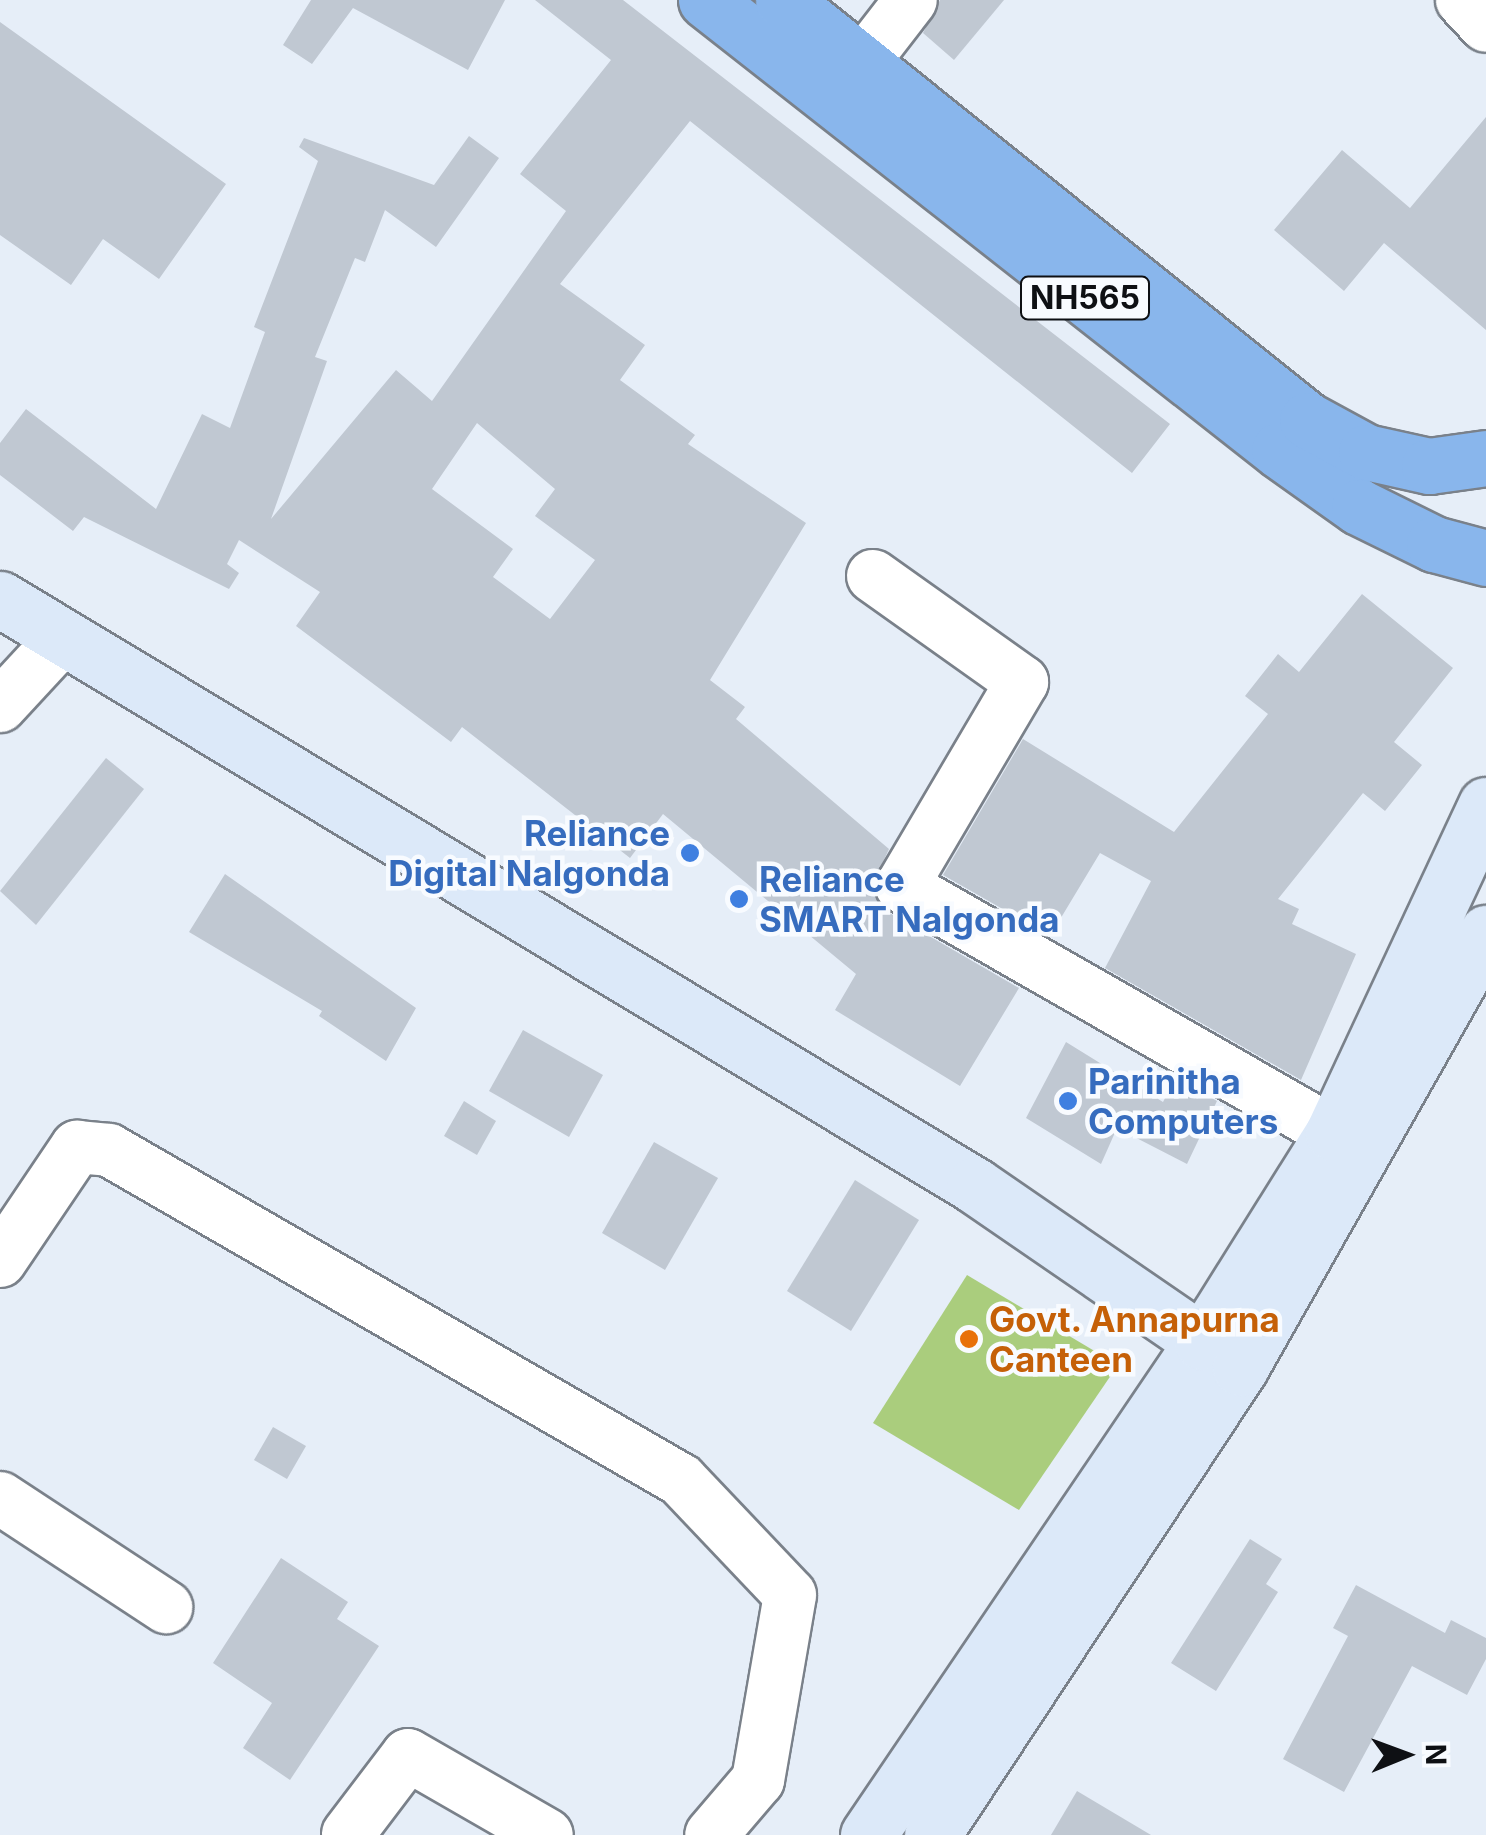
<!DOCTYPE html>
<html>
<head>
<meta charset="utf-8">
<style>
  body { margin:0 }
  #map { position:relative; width:1486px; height:1835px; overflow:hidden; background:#e6eef8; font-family:Inter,sans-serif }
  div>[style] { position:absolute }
  .green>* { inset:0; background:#aacd7d }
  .building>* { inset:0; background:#c0c8d2 }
  .roads { filter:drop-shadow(2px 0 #7a818a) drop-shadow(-2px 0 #7a818a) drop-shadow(0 2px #7a818a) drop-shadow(0 -2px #7a818a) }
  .street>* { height:52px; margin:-26px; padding:0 26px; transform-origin:26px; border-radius:26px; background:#fff }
  .secondary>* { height:55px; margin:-27.5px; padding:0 27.5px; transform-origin:27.5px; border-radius:27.5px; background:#dce9f9 }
  .highway>* { height:55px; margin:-27.5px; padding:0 27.5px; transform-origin:27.5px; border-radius:27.5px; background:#89b6ec }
  .dots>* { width:28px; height:28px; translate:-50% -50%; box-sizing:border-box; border:5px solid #f8fbff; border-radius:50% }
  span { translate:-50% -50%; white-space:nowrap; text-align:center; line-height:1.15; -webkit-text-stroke:9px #f8fbff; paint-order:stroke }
  .shield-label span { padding:2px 8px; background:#f8fbff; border:2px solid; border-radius:8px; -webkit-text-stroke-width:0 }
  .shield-label { font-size:32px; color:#0e1014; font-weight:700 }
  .shop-label { font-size:35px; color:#366cbe; font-weight:700 }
  .right { translate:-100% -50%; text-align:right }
  .left { translate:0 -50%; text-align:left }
  .food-label { font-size:35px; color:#c56008; font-weight:700 }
  .north { position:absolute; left:1356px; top:1705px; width:100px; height:100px; -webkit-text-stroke:8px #f8fbff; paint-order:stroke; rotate:89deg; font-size:28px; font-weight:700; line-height:40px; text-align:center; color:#0e1014 }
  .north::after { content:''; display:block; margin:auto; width:35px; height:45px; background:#0e1014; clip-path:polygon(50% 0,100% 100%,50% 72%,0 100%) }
</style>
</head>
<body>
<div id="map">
  <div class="green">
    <i style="clip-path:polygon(967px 1275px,1118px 1365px,1019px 1510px,873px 1423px)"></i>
  </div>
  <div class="building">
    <i style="clip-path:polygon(311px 0,505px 0,468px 70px,353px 8px,312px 64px,283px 45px)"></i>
    <i style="clip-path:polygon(evenodd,535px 0,623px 0,1170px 424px,1132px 473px,690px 121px,560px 284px,645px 345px,620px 380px,695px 435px,688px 444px,806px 523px,710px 680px,745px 707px,736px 719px,889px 849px,872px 885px,886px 911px,1019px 988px,960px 1086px,835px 1010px,856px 974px,663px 814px,630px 858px,462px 727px,451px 742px,296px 626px,320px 592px,239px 540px,227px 564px,239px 573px,229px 589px,84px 517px,73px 531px,0 475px,0 443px,26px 409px,156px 509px,202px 414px,230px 428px,265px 332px,254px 327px,318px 161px,299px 147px,304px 138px,434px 185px,469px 136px,499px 158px,436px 247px,385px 210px,365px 262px,355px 258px,315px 357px,327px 361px,271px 519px,396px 370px,432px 401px,566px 211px,520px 174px,611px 60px,535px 0,477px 423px,555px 489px,535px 516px,595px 560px,550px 619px,493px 577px,513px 549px,432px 489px,477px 423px)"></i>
    <i style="clip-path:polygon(940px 0,1004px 0,954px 60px,923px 33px)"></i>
    <i style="clip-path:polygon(0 22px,226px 184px,159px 279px,103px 239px,71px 285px,0 235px)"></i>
    <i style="clip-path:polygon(1486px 117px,1486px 330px,1384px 243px,1344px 291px,1274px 230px,1342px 150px,1410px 208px)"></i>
    <i style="clip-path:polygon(1362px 594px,1453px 668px,1394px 742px,1422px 765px,1385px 811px,1363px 793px,1278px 899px,1299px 909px,1292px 924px,1356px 954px,1301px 1080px,1105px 968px,1151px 881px,1100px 853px,1050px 936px,943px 875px,1023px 739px,1174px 832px,1268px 714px,1245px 696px,1278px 654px,1299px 672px)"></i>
    <i style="clip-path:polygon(106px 758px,144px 789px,36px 925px,0 891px)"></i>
    <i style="clip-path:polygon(225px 874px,416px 1008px,386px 1061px,319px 1016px,322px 1011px,189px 932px)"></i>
    <i style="clip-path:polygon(523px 1030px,603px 1075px,569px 1137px,489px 1091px)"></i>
    <i style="clip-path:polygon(1066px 1042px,1163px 1102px,1176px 1077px,1217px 1101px,1187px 1164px,1117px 1128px,1101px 1164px,1026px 1118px)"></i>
    <i style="clip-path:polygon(464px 1101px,496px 1121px,477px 1155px,444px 1136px)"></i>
    <i style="clip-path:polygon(654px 1142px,718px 1178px,665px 1270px,602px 1233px)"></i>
    <i style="clip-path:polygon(855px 1180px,919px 1220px,851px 1331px,787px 1291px)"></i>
    <i style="clip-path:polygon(273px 1427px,306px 1446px,287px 1479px,254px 1460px)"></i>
    <i style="clip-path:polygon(1250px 1539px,1282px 1559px,1266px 1584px,1278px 1592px,1216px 1691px,1171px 1663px)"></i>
    <i style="clip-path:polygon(281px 1558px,348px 1602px,337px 1619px,379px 1646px,290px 1780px,243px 1748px,272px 1703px,213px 1663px)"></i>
    <i style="clip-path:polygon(1356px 1585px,1445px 1633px,1451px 1620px,1486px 1638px,1486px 1659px,1467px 1695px,1412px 1666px,1344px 1792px,1283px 1759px,1348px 1636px,1333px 1628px)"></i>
    <i style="clip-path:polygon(1077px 1791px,1151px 1835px,1051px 1835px)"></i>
  </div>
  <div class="roads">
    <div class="street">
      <i style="left:1462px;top:0;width:35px;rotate:47deg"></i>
      <i style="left:863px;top:62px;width:78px;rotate:-52.3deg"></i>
      <i style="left:873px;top:576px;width:183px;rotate:35.4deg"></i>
      <i style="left:1022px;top:682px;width:237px;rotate:120.5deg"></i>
      <i style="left:902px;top:886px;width:497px;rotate:29.8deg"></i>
      <i style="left:0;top:706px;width:94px;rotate:-47.2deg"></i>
      <i style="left:0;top:1261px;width:138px;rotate:-56deg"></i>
      <i style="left:77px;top:1147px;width:32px;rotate:5deg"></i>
      <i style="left:109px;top:1150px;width:660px;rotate:29.98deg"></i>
      <i style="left:681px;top:1480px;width:158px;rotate:46.5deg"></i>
      <i style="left:790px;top:1595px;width:188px;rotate:99.8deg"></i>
      <i style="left:758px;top:1780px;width:72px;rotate:130.5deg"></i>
      <i style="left:0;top:1498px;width:199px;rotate:33.3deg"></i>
      <i style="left:348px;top:1834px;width:99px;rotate:-52.8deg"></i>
      <i style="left:408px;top:1755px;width:160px;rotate:29.9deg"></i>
    </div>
    <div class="secondary">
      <i style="left:0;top:599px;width:1137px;rotate:31.03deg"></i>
      <i style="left:974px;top:1185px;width:323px;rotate:34.5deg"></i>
      <i style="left:868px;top:1835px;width:595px;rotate:-55.88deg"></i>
      <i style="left:1202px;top:1342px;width:247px;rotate:-57.9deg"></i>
      <i style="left:1333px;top:1133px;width:362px;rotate:-65deg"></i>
      <i style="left:932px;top:1835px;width:559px;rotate:-56.59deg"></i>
      <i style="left:1240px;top:1368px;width:500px;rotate:-60.5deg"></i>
    </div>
    <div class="highway">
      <i style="left:706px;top:0;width:729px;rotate:38.14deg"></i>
      <i style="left:1279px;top:450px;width:98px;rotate:35.5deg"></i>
      <i style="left:1359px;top:507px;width:84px;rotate:26.3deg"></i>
      <i style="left:1434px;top:544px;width:54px;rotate:15.1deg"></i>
      <i style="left:783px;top:0;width:672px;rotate:38.71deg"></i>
      <i style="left:1307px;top:420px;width:67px;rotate:28.5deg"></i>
      <i style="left:1366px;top:452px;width:65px;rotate:12.5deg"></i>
      <i style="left:1429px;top:466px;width:58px;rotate:-8deg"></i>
    </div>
  </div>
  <div class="dots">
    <i style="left:690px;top:853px;background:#3f7fe0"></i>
    <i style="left:739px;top:899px;background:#3f7fe0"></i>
    <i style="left:1068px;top:1101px;background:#3f7fe0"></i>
    <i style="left:969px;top:1339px;background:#e8710a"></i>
  </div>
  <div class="shield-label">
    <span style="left:1085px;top:298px">NH565</span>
  </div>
  <div class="shop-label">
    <span class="right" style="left:670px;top:853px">Reliance<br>Digital Nalgonda</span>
    <span class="left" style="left:759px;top:899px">Reliance<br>SMART Nalgonda</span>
    <span class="left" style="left:1088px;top:1101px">Parinitha<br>Computers</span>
  </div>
  <div class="food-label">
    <span class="left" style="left:989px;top:1339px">Govt. Annapurna<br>Canteen</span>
  </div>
  <div class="north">N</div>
</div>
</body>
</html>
